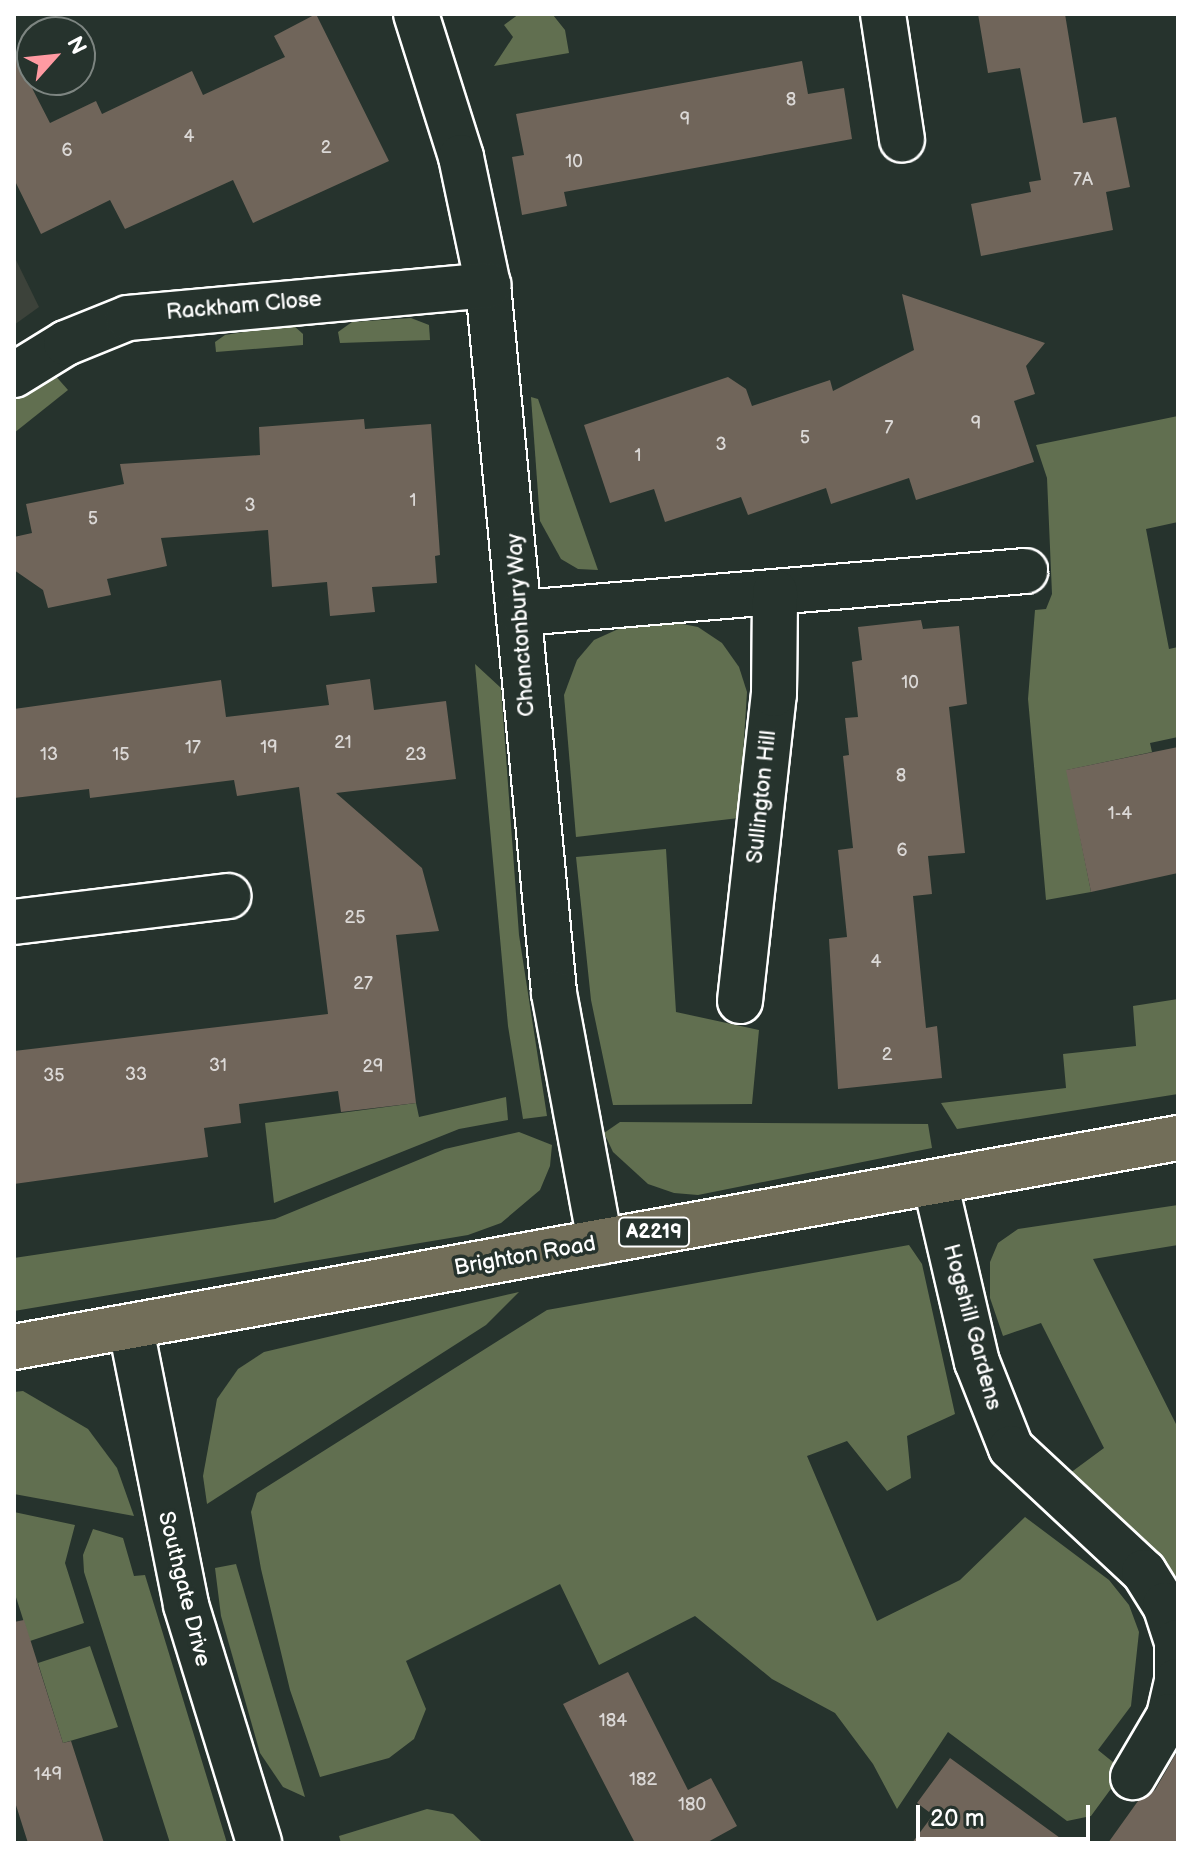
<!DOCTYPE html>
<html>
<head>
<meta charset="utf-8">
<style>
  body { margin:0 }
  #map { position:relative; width:1192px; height:1857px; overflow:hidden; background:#26332d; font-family:"Balsamiq Sans",sans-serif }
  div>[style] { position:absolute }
  .built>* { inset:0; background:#3c423a }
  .green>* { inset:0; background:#616f50 }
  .building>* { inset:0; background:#70655a }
  .roads { filter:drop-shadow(2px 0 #fff) drop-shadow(-2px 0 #fff) drop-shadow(0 2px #fff) drop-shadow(0 -2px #fff) }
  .minor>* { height:44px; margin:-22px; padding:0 22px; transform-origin:22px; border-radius:22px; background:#26332d }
  .primary>* { height:44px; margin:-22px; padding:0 22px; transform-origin:22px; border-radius:22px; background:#726e59 }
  span { translate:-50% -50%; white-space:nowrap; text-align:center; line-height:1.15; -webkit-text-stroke:7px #26332d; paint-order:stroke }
  .number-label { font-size:18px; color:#dbd8d6 }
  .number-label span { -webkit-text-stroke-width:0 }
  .shield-label span { padding:2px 6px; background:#26332d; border:2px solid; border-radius:6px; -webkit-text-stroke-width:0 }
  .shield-label { font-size:20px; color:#fff; font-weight:700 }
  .street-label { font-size:22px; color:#fff }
  .frame { position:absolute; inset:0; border:16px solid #fff; pointer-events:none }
  .north { position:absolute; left:16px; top:16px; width:80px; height:80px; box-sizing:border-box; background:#26332d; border:2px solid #7d8581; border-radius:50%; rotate:63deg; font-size:22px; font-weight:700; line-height:32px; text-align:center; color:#fff }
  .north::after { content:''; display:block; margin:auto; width:28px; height:36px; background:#ff9aa2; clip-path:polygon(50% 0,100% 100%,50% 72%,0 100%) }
  .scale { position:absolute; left:916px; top:1805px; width:174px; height:36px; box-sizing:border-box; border:4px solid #fff; border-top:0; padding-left:10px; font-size:24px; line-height:28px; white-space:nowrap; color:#fff; -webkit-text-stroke:6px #26332d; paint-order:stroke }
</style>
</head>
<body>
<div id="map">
  <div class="built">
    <i style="clip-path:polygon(14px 256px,39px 307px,14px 325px)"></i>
  </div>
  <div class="green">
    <i style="clip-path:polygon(519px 14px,553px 15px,565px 30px,569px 53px,494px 66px,513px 37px,504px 25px)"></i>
    <i style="clip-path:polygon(411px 318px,429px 325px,430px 340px,340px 343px,338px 332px,352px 322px)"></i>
    <i style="clip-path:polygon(292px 324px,303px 334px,303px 345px,216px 352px,215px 342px,225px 335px)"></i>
    <i style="clip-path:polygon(53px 373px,68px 390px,14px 433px,14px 400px)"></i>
    <i style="clip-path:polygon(531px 397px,538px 399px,598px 570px,578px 569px,561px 559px,540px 521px)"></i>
    <i style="clip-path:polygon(1178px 416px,1178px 522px,1146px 529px,1169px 649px,1178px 647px,1178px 737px,1150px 743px,1152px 752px,1067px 770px,1091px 892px,1046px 900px,1028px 699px,1035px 610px,1046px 609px,1052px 594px,1047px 478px,1036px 445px)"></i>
    <i style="clip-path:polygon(672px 622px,698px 627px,722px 643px,739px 667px,747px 692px,739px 818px,576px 837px,564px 695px,577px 660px,594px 640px,625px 626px)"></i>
    <i style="clip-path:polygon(475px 664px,501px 688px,519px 935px,547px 1116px,523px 1119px,508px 1026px)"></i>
    <i style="clip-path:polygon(666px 849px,676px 1012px,759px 1030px,752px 1104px,613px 1105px,591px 1000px,576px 857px)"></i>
    <i style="clip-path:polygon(1178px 999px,1178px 1094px,957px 1129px,941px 1103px,1066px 1088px,1063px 1054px,1136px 1046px,1133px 1006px)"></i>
    <i style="clip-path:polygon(506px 1097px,508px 1120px,459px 1129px,274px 1203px,265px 1123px,416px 1103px,419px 1117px)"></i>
    <i style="clip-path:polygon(620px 1122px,928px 1124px,932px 1148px,698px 1195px,674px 1193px,648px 1184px,613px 1152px,604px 1133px)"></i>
    <i style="clip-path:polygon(519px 1132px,552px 1145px,550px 1166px,540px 1190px,501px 1223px,468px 1235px,14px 1311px,14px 1258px,275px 1219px,445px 1149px)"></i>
    <i style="clip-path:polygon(1178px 1205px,1178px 1245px,1093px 1259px,1178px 1428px,1178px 1587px,1062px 1479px,1104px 1448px,1041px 1323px,1003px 1336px,990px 1298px,990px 1262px,998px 1243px,1018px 1229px)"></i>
    <i style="clip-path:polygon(909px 1245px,922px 1264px,955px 1414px,907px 1436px,911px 1478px,887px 1491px,847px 1441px,807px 1456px,877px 1621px,960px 1580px,1025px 1517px,1109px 1580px,1129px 1605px,1139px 1632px,1131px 1706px,1098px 1750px,1124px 1771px,1091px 1816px,1067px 1821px,948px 1732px,897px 1809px,873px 1764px,835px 1713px,772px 1679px,695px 1616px,599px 1665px,560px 1584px,406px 1661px,426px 1709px,414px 1739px,389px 1758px,320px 1777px,290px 1690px,261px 1569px,251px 1512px,257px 1493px,547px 1310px)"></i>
    <i style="clip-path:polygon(519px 1292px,486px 1325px,207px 1504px,203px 1476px,217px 1399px,238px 1369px,264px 1352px)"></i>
    <i style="clip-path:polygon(23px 1391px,88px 1429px,117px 1468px,134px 1516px,14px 1494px,14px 1392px)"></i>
    <i style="clip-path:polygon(14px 1512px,75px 1525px,65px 1563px,84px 1623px,30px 1641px,14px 1591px)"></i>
    <i style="clip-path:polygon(93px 1529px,123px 1538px,134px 1576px,145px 1575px,227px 1843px,170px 1843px,84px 1572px,83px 1555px)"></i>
    <i style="clip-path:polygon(236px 1564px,305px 1797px,283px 1787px,260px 1753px,221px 1616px,215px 1568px)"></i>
    <i style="clip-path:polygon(90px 1646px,118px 1727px,63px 1743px,38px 1663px)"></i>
    <i style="clip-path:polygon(427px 1809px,453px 1814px,483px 1843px,341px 1843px,339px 1836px)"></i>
  </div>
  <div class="building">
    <i style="clip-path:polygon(316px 14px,389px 161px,253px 223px,233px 180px,125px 229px,110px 200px,41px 234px,14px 179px,14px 53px,50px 123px,96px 101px,102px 114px,192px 71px,203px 95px,285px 57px,274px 36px)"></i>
    <i style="clip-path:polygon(978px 14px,1065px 14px,1083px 123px,1116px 117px,1130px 187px,1106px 192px,1113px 230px,981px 256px,971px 204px,1031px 192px,1029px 182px,1041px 180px,1020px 68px,988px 73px)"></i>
    <i style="clip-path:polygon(802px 61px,808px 94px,844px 88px,852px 139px,564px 192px,567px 206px,522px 215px,512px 157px,524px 155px,516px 114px)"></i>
    <i style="clip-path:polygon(902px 294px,1045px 343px,1026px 366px,1035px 394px,1014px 401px,1034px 462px,916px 500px,909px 478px,831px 504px,826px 488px,748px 515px,741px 497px,665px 522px,654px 489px,610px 503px,584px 425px,728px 377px,746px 389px,752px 406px,830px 380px,833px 391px,914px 350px)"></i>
    <i style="clip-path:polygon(364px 419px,365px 429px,431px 424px,440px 555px,435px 556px,437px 583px,372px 587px,375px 612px,330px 616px,327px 582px,272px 587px,268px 530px,161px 538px,167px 566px,107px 579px,111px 595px,48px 608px,43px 590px,14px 570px,14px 537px,32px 533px,26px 504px,124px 484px,120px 464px,260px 455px,259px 427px)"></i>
    <i style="clip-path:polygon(921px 620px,923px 629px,959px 626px,967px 704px,949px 707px,965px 853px,928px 856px,932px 894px,913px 896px,926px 1028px,937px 1026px,942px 1078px,838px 1089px,829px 939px,847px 937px,838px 850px,853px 848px,843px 756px,849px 755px,845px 718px,858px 717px,852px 662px,862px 660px,858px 627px)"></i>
    <i style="clip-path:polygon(370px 679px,374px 710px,446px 701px,456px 779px,336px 793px,422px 868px,439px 931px,396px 935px,416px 1103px,341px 1112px,338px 1091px,239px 1104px,241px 1123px,204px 1128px,208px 1157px,14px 1184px,14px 1051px,328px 1014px,299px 787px,237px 796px,234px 780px,90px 798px,89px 789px,14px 798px,14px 709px,221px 680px,226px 717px,329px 705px,326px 685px)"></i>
    <i style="clip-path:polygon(1178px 747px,1178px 873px,1091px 892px,1066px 770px)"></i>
    <i style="clip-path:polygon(24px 1620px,63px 1743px,71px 1741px,104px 1843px,28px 1843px,14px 1799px,14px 1622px)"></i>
    <i style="clip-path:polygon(628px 1672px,688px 1790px,711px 1778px,737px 1826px,706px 1843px,635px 1843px,563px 1704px)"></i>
    <i style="clip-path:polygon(1178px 1750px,1178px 1843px,1108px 1843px,1138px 1801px,1155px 1790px)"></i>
    <i style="clip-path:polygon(950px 1758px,1067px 1843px,912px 1843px,933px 1815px,917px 1803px)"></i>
  </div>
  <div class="roads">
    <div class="minor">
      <i style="left:416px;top:14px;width:150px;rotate:72.5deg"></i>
      <i style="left:461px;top:157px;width:131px;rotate:78.1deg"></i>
      <i style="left:488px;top:285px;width:711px;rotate:84.67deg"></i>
      <i style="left:554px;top:993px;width:253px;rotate:79.5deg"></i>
      <i style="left:883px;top:14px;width:127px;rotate:81.4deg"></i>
      <i style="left:14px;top:375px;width:61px;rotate:-31.6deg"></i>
      <i style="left:66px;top:343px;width:67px;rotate:-22deg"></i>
      <i style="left:128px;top:318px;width:362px;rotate:-5.2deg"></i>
      <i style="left:521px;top:613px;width:506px;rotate:-4.76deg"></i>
      <i style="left:14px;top:922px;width:216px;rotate:-6.9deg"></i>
      <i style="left:740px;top:1001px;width:309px;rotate:-83.7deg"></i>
      <i style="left:774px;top:694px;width:102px;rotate:-89.4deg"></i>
      <i style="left:935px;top:1182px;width:185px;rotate:76.9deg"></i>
      <i style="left:977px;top:1362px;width:92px;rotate:68.4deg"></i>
      <i style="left:1011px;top:1448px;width:182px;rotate:43deg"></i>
      <i style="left:1144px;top:1572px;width:39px;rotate:58deg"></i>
      <i style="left:1165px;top:1605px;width:39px;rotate:72deg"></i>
      <i style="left:1177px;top:1642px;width:39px;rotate:90deg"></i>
      <i style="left:1177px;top:1681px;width:36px;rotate:103deg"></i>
      <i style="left:1169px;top:1716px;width:71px;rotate:120.5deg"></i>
      <i style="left:131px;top:1329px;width:281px;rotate:78.7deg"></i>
      <i style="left:186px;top:1605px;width:249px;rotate:72.9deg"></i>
    </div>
    <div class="primary">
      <i style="left:14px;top:1347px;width:1183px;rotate:-10.18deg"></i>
    </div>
  </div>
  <div class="number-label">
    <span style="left:791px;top:100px">8</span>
    <span style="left:685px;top:120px">9</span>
    <span style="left:189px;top:137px">4</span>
    <span style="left:326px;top:148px">2</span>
    <span style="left:67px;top:151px">6</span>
    <span style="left:574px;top:162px">10</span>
    <span style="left:1083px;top:180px">7A</span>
    <span style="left:976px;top:424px">9</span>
    <span style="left:889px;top:428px">7</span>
    <span style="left:805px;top:438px">5</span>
    <span style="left:721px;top:445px">3</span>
    <span style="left:638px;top:456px">1</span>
    <span style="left:413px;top:501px">1</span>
    <span style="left:250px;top:506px">3</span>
    <span style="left:93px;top:519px">5</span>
    <span style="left:910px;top:683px">10</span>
    <span style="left:343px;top:743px">21</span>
    <span style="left:193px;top:748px">17</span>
    <span style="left:269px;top:748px">19</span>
    <span style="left:49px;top:755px">13</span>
    <span style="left:121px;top:755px">15</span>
    <span style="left:416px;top:755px">23</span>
    <span style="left:901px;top:776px">8</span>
    <span style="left:1120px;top:814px">1-4</span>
    <span style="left:902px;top:851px">6</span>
    <span style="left:355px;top:918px">25</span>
    <span style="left:876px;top:962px">4</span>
    <span style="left:363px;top:984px">27</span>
    <span style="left:887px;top:1055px">2</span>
    <span style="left:218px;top:1066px">31</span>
    <span style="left:373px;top:1067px">29</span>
    <span style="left:136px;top:1075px">33</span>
    <span style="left:54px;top:1076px">35</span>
    <span style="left:613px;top:1721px">184</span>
    <span style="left:48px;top:1775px">149</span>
    <span style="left:643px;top:1780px">182</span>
    <span style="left:692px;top:1805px">180</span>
  </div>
  <div class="shield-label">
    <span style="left:654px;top:1232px">A2219</span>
  </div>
  <div class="street-label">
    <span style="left:244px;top:306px;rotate:-5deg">Rackham Close</span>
    <span style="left:521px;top:625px;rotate:-94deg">Chanctonbury Way</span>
    <span style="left:762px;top:797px;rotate:-84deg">Sullington Hill</span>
    <span style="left:525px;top:1256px;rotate:-10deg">Brighton Road</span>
    <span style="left:972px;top:1327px;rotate:75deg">Hogshill Gardens</span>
    <span style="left:184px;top:1589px;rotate:76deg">Southgate Drive</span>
  </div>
  <div class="frame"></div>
  <div class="north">N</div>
  <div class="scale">20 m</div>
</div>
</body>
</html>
